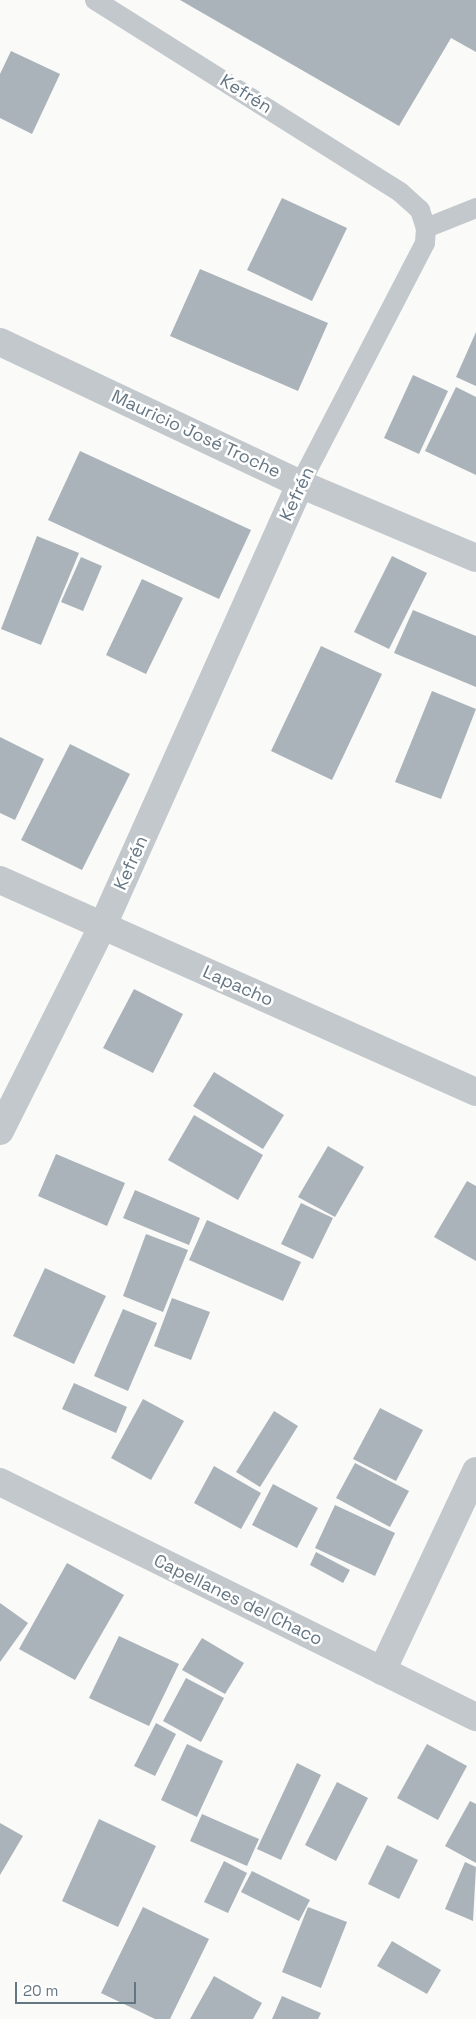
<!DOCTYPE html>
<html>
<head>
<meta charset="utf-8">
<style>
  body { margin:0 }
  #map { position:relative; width:476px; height:2019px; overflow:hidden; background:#fafaf8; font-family:"Space Grotesk",sans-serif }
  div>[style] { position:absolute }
  .building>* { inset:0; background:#aab3b9 }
  .service>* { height:20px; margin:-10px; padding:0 10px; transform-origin:10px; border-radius:10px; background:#c3c8cc }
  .minor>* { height:28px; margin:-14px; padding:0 14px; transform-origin:14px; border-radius:14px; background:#c3c8cc }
  .tertiary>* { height:28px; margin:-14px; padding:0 14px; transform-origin:14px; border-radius:14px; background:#c3c8cc }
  span { translate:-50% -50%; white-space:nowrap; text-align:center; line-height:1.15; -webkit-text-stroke:5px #fff; paint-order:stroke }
  .street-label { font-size:18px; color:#657683 }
  .scale { position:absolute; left:15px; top:1982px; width:121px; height:22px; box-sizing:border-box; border:2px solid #657683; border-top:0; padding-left:6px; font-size:15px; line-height:18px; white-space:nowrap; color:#657683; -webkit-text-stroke:4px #fff; paint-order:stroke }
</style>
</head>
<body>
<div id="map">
  <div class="building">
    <i style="clip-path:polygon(180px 0,476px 0,476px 52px,451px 38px,399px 126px)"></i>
    <i style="clip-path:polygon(11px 51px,60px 74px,32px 134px,0 118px,0 74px)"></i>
    <i style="clip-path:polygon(282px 198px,347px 228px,312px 301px,247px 270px)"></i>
    <i style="clip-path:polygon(200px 269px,328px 323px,298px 391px,170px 336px)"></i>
    <i style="clip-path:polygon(476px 332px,476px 386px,456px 377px)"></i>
    <i style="clip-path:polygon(413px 375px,448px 391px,419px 454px,384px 438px)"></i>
    <i style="clip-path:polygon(456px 387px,476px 397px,476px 475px,425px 451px)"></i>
    <i style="clip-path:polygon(80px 451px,251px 530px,219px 599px,48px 520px)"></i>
    <i style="clip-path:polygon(37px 536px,79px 553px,41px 645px,1px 629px)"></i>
    <i style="clip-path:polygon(392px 556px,427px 573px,389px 649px,354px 632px)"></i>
    <i style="clip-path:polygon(81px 557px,102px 566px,83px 611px,61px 602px)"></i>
    <i style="clip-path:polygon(142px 579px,183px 598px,146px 674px,106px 655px)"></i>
    <i style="clip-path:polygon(413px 610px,476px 636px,476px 687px,394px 653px)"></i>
    <i style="clip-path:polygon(321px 646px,382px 674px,332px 780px,271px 751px)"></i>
    <i style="clip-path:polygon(432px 691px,476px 709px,441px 799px,395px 782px)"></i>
    <i style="clip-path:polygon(0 737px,44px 759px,15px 820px,0 813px)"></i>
    <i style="clip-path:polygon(70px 744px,130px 774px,82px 870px,21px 840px)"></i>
    <i style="clip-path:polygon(134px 989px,183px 1014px,153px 1073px,103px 1048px)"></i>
    <i style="clip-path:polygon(214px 1072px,284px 1115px,263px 1149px,193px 1106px)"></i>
    <i style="clip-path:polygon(194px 1115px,263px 1155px,238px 1200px,168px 1160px)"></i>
    <i style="clip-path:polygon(328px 1146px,364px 1167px,335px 1217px,298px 1197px)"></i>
    <i style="clip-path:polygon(56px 1154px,125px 1183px,107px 1226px,38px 1196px)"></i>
    <i style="clip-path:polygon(467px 1181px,476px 1186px,476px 1261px,434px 1237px)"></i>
    <i style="clip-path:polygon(135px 1190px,200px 1218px,189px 1245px,123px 1218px)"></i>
    <i style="clip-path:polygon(301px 1203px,333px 1218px,313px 1259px,281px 1244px)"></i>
    <i style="clip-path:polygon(207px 1220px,301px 1262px,283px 1301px,189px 1260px)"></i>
    <i style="clip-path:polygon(146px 1234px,188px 1250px,163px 1312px,123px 1296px)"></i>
    <i style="clip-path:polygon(45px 1268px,106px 1296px,74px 1364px,13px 1336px)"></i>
    <i style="clip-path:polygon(172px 1298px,210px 1312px,191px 1360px,154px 1346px)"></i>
    <i style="clip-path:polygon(123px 1309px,157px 1323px,128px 1391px,94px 1376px)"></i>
    <i style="clip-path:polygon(74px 1383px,127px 1407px,116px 1433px,62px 1409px)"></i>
    <i style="clip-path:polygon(143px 1399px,184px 1421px,151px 1480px,111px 1458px)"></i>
    <i style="clip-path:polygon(380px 1408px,423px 1430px,396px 1481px,353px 1459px)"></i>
    <i style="clip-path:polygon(274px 1411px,298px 1426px,260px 1487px,236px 1472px)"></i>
    <i style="clip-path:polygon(355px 1463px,409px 1491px,390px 1527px,336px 1498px)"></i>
    <i style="clip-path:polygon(214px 1466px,261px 1493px,241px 1529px,194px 1503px)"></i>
    <i style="clip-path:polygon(273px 1484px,318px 1508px,297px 1548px,252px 1525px)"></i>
    <i style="clip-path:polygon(335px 1505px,395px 1533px,375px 1576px,315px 1548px)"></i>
    <i style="clip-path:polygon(316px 1552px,350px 1570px,343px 1583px,310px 1565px)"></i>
    <i style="clip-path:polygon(67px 1563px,124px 1595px,75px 1680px,19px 1649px)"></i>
    <i style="clip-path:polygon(0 1603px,28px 1623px,0 1662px)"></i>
    <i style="clip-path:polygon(119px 1636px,179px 1664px,149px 1726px,89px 1698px)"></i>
    <i style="clip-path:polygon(202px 1638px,244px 1663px,225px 1694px,182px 1670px)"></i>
    <i style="clip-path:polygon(186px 1678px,224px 1698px,201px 1742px,163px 1721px)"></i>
    <i style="clip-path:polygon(156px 1723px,176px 1734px,155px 1776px,134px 1766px)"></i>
    <i style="clip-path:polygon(187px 1744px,223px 1761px,197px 1817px,161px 1800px)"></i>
    <i style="clip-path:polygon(427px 1744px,467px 1766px,438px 1820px,397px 1798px)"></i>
    <i style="clip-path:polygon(297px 1763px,321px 1775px,281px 1860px,257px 1849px)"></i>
    <i style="clip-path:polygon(337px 1782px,368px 1798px,336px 1861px,305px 1845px)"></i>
    <i style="clip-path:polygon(470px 1801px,476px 1804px,476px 1863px,445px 1846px)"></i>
    <i style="clip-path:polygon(202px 1814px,259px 1839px,247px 1866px,190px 1841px)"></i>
    <i style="clip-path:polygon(99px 1819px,156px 1846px,118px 1927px,62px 1901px)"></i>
    <i style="clip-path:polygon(0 1823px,23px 1836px,0 1875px)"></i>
    <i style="clip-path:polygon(387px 1845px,418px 1860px,399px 1899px,368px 1884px)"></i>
    <i style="clip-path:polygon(224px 1861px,247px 1873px,228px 1913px,204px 1902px)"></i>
    <i style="clip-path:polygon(465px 1862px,476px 1867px,473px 1921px,445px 1909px)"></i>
    <i style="clip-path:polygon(252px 1871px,310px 1900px,299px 1921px,241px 1892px)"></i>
    <i style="clip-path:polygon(143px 1907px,209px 1939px,170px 2019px,155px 2019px,101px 1993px)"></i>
    <i style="clip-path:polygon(308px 1907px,347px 1922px,321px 1988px,282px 1972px)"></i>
    <i style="clip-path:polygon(392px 1941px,441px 1970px,427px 1994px,377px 1966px)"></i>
    <i style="clip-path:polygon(214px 1976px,262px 2003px,253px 2019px,190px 2019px)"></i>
    <i style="clip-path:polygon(282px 1996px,321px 2013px,318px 2019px,272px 2019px)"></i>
  </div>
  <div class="service">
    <i style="left:95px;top:0;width:360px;rotate:32.2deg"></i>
    <i style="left:400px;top:192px;width:27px;rotate:42deg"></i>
    <i style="left:420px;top:210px;width:19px;rotate:72deg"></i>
    <i style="left:426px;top:228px;width:15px;rotate:94deg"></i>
    <i style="left:425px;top:243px;width:271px;rotate:117.4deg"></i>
    <i style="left:426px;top:228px;width:54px;rotate:-21.8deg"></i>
  </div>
  <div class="minor">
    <i style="left:0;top:342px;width:332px;rotate:25.3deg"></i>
    <i style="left:300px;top:484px;width:191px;rotate:22.8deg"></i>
    <i style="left:0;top:1131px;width:230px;rotate:-63.4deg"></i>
    <i style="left:103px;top:925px;width:483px;rotate:-65.9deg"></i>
    <i style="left:0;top:1482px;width:531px;rotate:26.28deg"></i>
    <i style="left:382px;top:1671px;width:221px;rotate:-64.8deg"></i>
  </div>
  <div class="tertiary">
    <i style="left:0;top:880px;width:521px;rotate:24.01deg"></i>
  </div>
  <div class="street-label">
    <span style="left:246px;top:94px;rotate:32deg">Kefrén</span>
    <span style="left:196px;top:434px;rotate:25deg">Mauricio José Troche</span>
    <span style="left:297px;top:494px;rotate:-65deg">Kefrén</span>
    <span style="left:131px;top:863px;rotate:-66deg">Kefrén</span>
    <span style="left:238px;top:986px;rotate:24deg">Lapacho</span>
    <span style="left:238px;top:1600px;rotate:26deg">Capellanes del Chaco</span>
  </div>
  <div class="scale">20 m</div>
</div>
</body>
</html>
